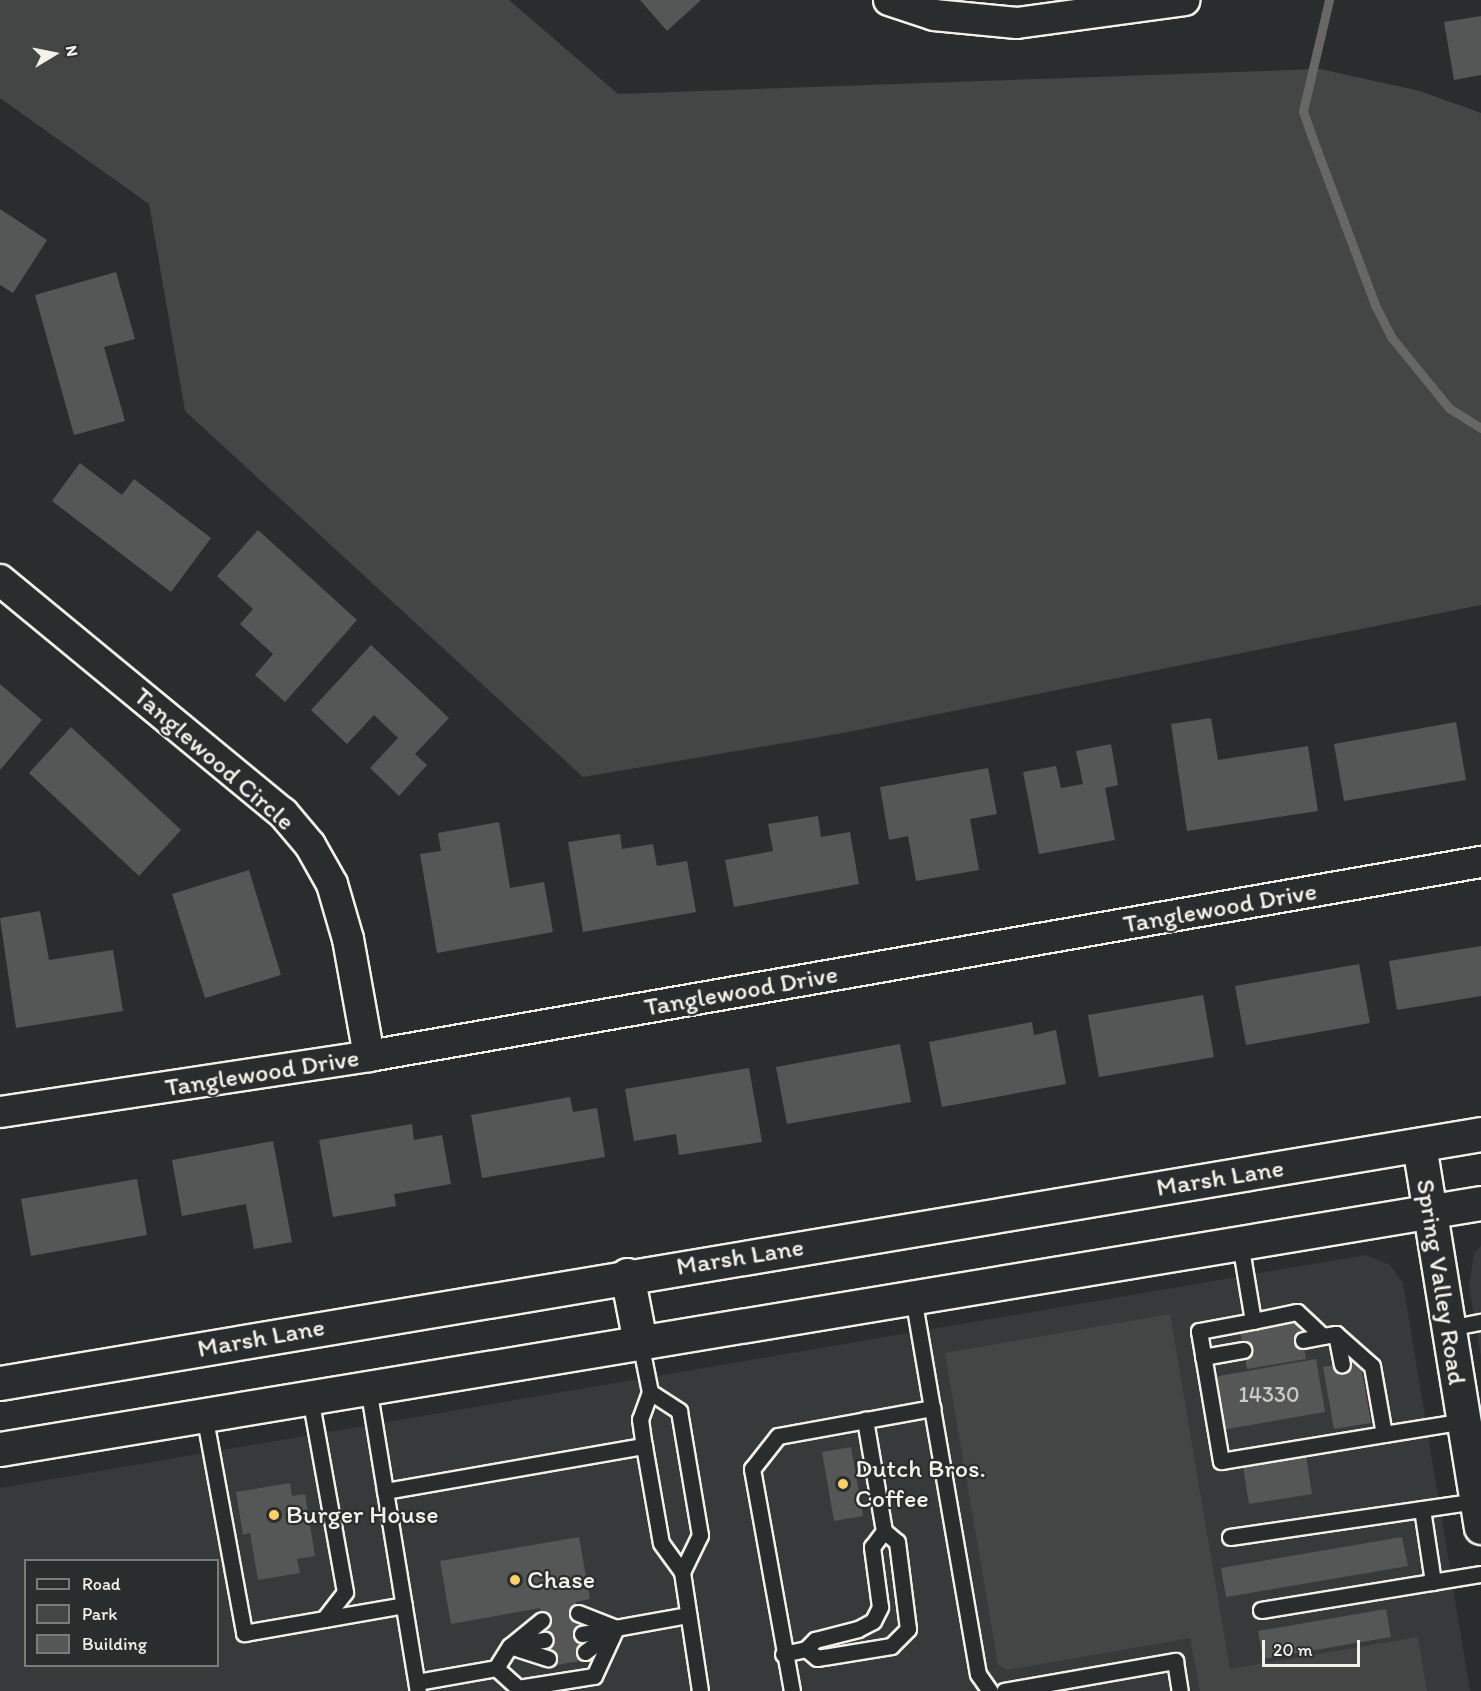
<!DOCTYPE html>
<html>
<head>
<meta charset="utf-8">
<style>
  body { margin:0 }
  #map { position:relative; width:1481px; height:1691px; overflow:hidden; background:#2a2d2e; font-family:Itim,sans-serif }
  div>[style] { position:absolute }
  .built>* { inset:0; background:#373a3a }
  .green>* { inset:0; background:#444645 }
  .stream>* { height:9px; margin:-4.5px; padding:0 4.5px; transform-origin:4.5px; border-radius:4.5px; background:#676866 }
  .building>* { inset:0; background:#555756 }
  .roads { filter:drop-shadow(2px 0 #f4f1e8) drop-shadow(-2px 0 #f4f1e8) drop-shadow(0 2px #f4f1e8) drop-shadow(0 -2px #f4f1e8) }
  .lane>* { height:15px; margin:-7.5px; padding:0 7.5px; transform-origin:7.5px; border-radius:7.5px; background:#2a2d2e }
  .street>* { height:30px; margin:-15px; padding:0 15px; transform-origin:15px; border-radius:15px; background:#2a2d2e }
  .secondary>* { height:33px; margin:-16.5px; padding:0 16.5px; transform-origin:16.5px; border-radius:16.5px; background:#2a2d2e }
  .dots>* { width:16px; height:16px; translate:-50% -50%; box-sizing:border-box; border:3px solid #2a2d2e; border-radius:50% }
  span { translate:-50% -50%; white-space:nowrap; text-align:center; line-height:1.15; -webkit-text-stroke:4.5px #2a2d2e; paint-order:stroke }
  .number-label { font-size:22px; color:#cccac4 }
  .number-label span { -webkit-text-stroke-width:0 }
  .street-label { font-size:26px; color:#f4f1e8 }
  .poi-label { font-size:26px; color:#f4f1e8 }
  .left { translate:0 -50%; text-align:left }
  .legend { position:absolute; left:24px; top:1559px; width:195px; height:108px; box-sizing:border-box; background:#2a2d2e; border:2px solid #7b7b78; margin:0; padding:8px 10px; list-style:none; font-size:18px; color:#f4f1e8 }
  .legend li { display:flex; align-items:center; gap:12px; height:30px }
  .legend b { width:30px; border:2px solid #7b7b78 }
  .north { position:absolute; left:24px; top:24px; width:60px; height:60px; -webkit-text-stroke:4px #2a2d2e; paint-order:stroke; rotate:80deg; font-size:16px; font-weight:700; line-height:24px; text-align:center; color:#f4f1e8 }
  .north::after { content:''; display:block; margin:auto; width:21px; height:27px; background:#f4f1e8; clip-path:polygon(50% 0,100% 100%,50% 72%,0 100%) }
  .scale { position:absolute; left:1262px; top:1640px; width:98px; height:27px; box-sizing:border-box; border:3px solid #f4f1e8; border-top:0; padding-left:8px; font-size:18px; line-height:21px; white-space:nowrap; color:#f4f1e8; -webkit-text-stroke:4px #2a2d2e; paint-order:stroke }
</style>
</head>
<body>
<div id="map">
  <div class="built">
    <i style="clip-path:polygon(1481px 1246px,1481px 1357px,1469px 1287px,1474px 1253px)"></i>
    <i style="clip-path:polygon(evenodd,1366px 1255px,1390px 1265px,1403px 1283px,1470px 1691px,0 1691px,0 1488px,1366px 1255px,26px 1560px,218px 1560px,218px 1666px,26px 1666px,26px 1560px)"></i>
  </div>
  <div class="green">
    <i style="clip-path:polygon(0 0,509px 0,618px 94px,1320px 69px,1420px 91px,1481px 113px,1481px 605px,843px 733px,583px 777px,185px 411px,149px 204px,0 98px)"></i>
    <i style="clip-path:polygon(1170px 1314px,1230px 1669px,1418px 1637px,1427px 1691px,1200px 1691px,1190px 1638px,1007px 1670px,998px 1665px,945px 1353px)"></i>
  </div>
  <div class="stream">
    <i style="left:1329px;top:0;width:114px;rotate:103.2deg"></i>
    <i style="left:1303px;top:111px;width:28px;rotate:71deg"></i>
    <i style="left:1312px;top:137px;width:179px;rotate:69.4deg"></i>
    <i style="left:1375px;top:305px;width:37px;rotate:63deg"></i>
    <i style="left:1392px;top:338px;width:90px;rotate:50.8deg"></i>
    <i style="left:1449px;top:408px;width:38px;rotate:32deg"></i>
  </div>
  <div class="building">
    <i style="clip-path:polygon(640px 0,701px 0,667px 31px)"></i>
    <i style="clip-path:polygon(1481px 16px,1481px 75px,1454px 80px,1444px 22px)"></i>
    <i style="clip-path:polygon(0 209px,47px 240px,13px 293px,0 285px)"></i>
    <i style="clip-path:polygon(116px 272px,135px 339px,104px 347px,125px 421px,74px 435px,35px 295px)"></i>
    <i style="clip-path:polygon(80px 463px,122px 495px,134px 479px,211px 538px,171px 592px,52px 501px)"></i>
    <i style="clip-path:polygon(258px 530px,357px 620px,285px 702px,255px 675px,273px 654px,240px 624px,253px 609px,217px 576px)"></i>
    <i style="clip-path:polygon(371px 645px,449px 718px,415px 754px,427px 765px,399px 796px,370px 768px,398px 738px,374px 715px,347px 744px,311px 710px)"></i>
    <i style="clip-path:polygon(0 684px,42px 720px,0 770px)"></i>
    <i style="clip-path:polygon(1211px 718px,1218px 760px,1308px 746px,1318px 811px,1187px 831px,1171px 724px)"></i>
    <i style="clip-path:polygon(1456px 722px,1466px 780px,1344px 801px,1334px 744px)"></i>
    <i style="clip-path:polygon(71px 727px,181px 830px,139px 876px,29px 773px)"></i>
    <i style="clip-path:polygon(1111px 744px,1118px 785px,1105px 788px,1115px 840px,1039px 854px,1023px 772px,1056px 766px,1061px 788px,1083px 784px,1076px 751px)"></i>
    <i style="clip-path:polygon(988px 768px,997px 814px,970px 819px,979px 870px,916px 881px,908px 836px,889px 840px,880px 787px)"></i>
    <i style="clip-path:polygon(818px 816px,821px 837px,850px 832px,859px 884px,734px 907px,725px 860px,773px 851px,768px 824px)"></i>
    <i style="clip-path:polygon(499px 822px,510px 888px,544px 882px,553px 932px,437px 953px,420px 854px,441px 851px,438px 833px)"></i>
    <i style="clip-path:polygon(620px 834px,622px 849px,653px 844px,657px 866px,687px 861px,696px 912px,583px 932px,568px 842px)"></i>
    <i style="clip-path:polygon(249px 870px,281px 975px,205px 998px,172px 894px)"></i>
    <i style="clip-path:polygon(40px 911px,49px 960px,113px 950px,123px 1011px,16px 1028px,0 918px)"></i>
    <i style="clip-path:polygon(1481px 946px,1481px 996px,1397px 1010px,1389px 961px)"></i>
    <i style="clip-path:polygon(1359px 964px,1370px 1023px,1246px 1045px,1235px 986px)"></i>
    <i style="clip-path:polygon(1203px 995px,1214px 1057px,1099px 1077px,1088px 1015px)"></i>
    <i style="clip-path:polygon(1032px 1022px,1034px 1035px,1056px 1030px,1066px 1084px,942px 1107px,929px 1042px)"></i>
    <i style="clip-path:polygon(900px 1044px,911px 1102px,787px 1124px,776px 1067px)"></i>
    <i style="clip-path:polygon(749px 1068px,762px 1142px,679px 1155px,676px 1134px,634px 1141px,625px 1089px)"></i>
    <i style="clip-path:polygon(570px 1097px,573px 1112px,597px 1108px,605px 1157px,482px 1178px,471px 1115px)"></i>
    <i style="clip-path:polygon(412px 1124px,414px 1140px,442px 1135px,451px 1184px,394px 1194px,396px 1206px,333px 1217px,319px 1140px)"></i>
    <i style="clip-path:polygon(273px 1141px,292px 1242px,254px 1249px,246px 1204px,182px 1216px,172px 1160px)"></i>
    <i style="clip-path:polygon(137px 1179px,147px 1235px,31px 1256px,21px 1199px)"></i>
    <i style="clip-path:polygon(1299px 1320px,1306px 1359px,1247px 1369px,1240px 1331px)"></i>
    <i style="clip-path:polygon(1316px 1359px,1325px 1412px,1222px 1430px,1213px 1377px)"></i>
    <i style="clip-path:polygon(1360px 1361px,1371px 1423px,1334px 1429px,1323px 1367px)"></i>
    <i style="clip-path:polygon(851px 1447px,863px 1516px,834px 1521px,822px 1452px)"></i>
    <i style="clip-path:polygon(1306px 1456px,1312px 1494px,1249px 1504px,1243px 1466px)"></i>
    <i style="clip-path:polygon(290px 1483px,292px 1496px,305px 1494px,315px 1556px,297px 1559px,300px 1573px,258px 1580px,250px 1533px,243px 1535px,236px 1492px)"></i>
    <i style="clip-path:polygon(579px 1537px,590px 1599px,576px 1602px,586px 1660px,550px 1666px,540px 1608px,451px 1624px,440px 1561px)"></i>
    <i style="clip-path:polygon(1402px 1537px,1408px 1566px,1226px 1597px,1221px 1568px)"></i>
    <i style="clip-path:polygon(1386px 1609px,1391px 1637px,1263px 1659px,1258px 1631px)"></i>
  </div>
  <div class="roads">
    <div class="lane">
      <i style="left:1240px;top:1243px;width:79px;rotate:80.5deg"></i>
      <i style="left:1253px;top:1321px;width:55px;rotate:169.5deg"></i>
      <i style="left:1199px;top:1331px;width:132px;rotate:80.4deg"></i>
      <i style="left:1221px;top:1461px;width:165px;rotate:-9.4deg"></i>
      <i style="left:913px;top:1297px;width:113px;rotate:80.3deg"></i>
      <i style="left:1253px;top:1321px;width:45px;rotate:-11.6deg"></i>
      <i style="left:1297px;top:1312px;width:35px;rotate:43deg"></i>
      <i style="left:1323px;top:1336px;width:13px;rotate:-9deg"></i>
      <i style="left:1336px;top:1334px;width:48px;rotate:41.6deg"></i>
      <i style="left:1372px;top:1366px;width:69px;rotate:80deg"></i>
      <i style="left:1384px;top:1434px;width:81px;rotate:-9.2deg"></i>
      <i style="left:1449px;top:1328px;width:33px;rotate:-11deg"></i>
      <i style="left:1336px;top:1334px;width:31px;rotate:79deg"></i>
      <i style="left:1303px;top:1340px;width:20px;rotate:-11deg"></i>
      <i style="left:640px;top:1342px;width:51px;rotate:78.7deg"></i>
      <i style="left:650px;top:1392px;width:29px;rotate:110deg"></i>
      <i style="left:640px;top:1419px;width:27px;rotate:82deg"></i>
      <i style="left:644px;top:1446px;width:98px;rotate:80.1deg"></i>
      <i style="left:661px;top:1543px;width:36px;rotate:54deg"></i>
      <i style="left:682px;top:1572px;width:120px;rotate:81.4deg"></i>
      <i style="left:1203px;top:1357px;width:41px;rotate:-9.9deg"></i>
      <i style="left:368px;top:1387px;width:308px;rotate:80.7deg"></i>
      <i style="left:650px;top:1392px;width:35px;rotate:33deg"></i>
      <i style="left:679px;top:1411px;width:126px;rotate:80.4deg"></i>
      <i style="left:700px;top:1535px;width:41px;rotate:115.9deg"></i>
      <i style="left:204px;top:1414px;width:223px;rotate:79.6deg"></i>
      <i style="left:244px;top:1633px;width:81px;rotate:-9.9deg"></i>
      <i style="left:324px;top:1619px;width:34px;rotate:-52deg"></i>
      <i style="left:345px;top:1592px;width:198px;rotate:-100.2deg"></i>
      <i style="left:385px;top:1491px;width:263px;rotate:-9.9deg"></i>
      <i style="left:1422px;top:1509px;width:74px;rotate:81.4deg"></i>
      <i style="left:1230px;top:1537px;width:250px;rotate:-8.3deg"></i>
      <i style="left:1261px;top:1610px;width:223px;rotate:-9.3deg"></i>
      <i style="left:578px;top:1613px;width:41px;rotate:21.5deg"></i>
      <i style="left:324px;top:1619px;width:81px;rotate:-9.9deg"></i>
      <i style="left:582px;top:1634px;width:108px;rotate:-10.2deg"></i>
      <i style="left:512px;top:1645px;width:33px;rotate:-9deg"></i>
      <i style="left:510px;top:1646px;width:40px;rotate:18deg"></i>
      <i style="left:806px;top:1649px;width:14px;rotate:39deg"></i>
      <i style="left:817px;top:1658px;width:75px;rotate:-9.2deg"></i>
      <i style="left:891px;top:1646px;width:24px;rotate:-45deg"></i>
      <i style="left:908px;top:1629px;width:88px;rotate:-97.2deg"></i>
      <i style="left:897px;top:1542px;width:17px;rotate:-140deg"></i>
      <i style="left:884px;top:1531px;width:113px;rotate:-99.7deg"></i>
      <i style="left:585px;top:1652px;width:36px;rotate:-37deg"></i>
      <i style="left:783px;top:1654px;width:24px;rotate:-12deg"></i>
      <i style="left:806px;top:1649px;width:13px;rotate:-45deg"></i>
      <i style="left:815px;top:1640px;width:44px;rotate:-14.3deg"></i>
      <i style="left:858px;top:1629px;width:17px;rotate:-28deg"></i>
      <i style="left:873px;top:1621px;width:16px;rotate:-63deg"></i>
      <i style="left:880px;top:1607px;width:61px;rotate:-97.6deg"></i>
      <i style="left:872px;top:1547px;width:20px;rotate:-53deg"></i>
      <i style="left:496px;top:1668px;width:26px;rotate:-58deg"></i>
      <i style="left:510px;top:1646px;width:41px;rotate:-39.1deg"></i>
      <i style="left:417px;top:1682px;width:80px;rotate:-10deg"></i>
      <i style="left:496px;top:1668px;width:30px;rotate:42deg"></i>
      <i style="left:518px;top:1688px;width:77px;rotate:-9deg"></i>
      <i style="left:594px;top:1676px;width:53px;rotate:-65.4deg"></i>
      <i style="left:792px;top:1691px;width:226px;rotate:-100.2deg"></i>
      <i style="left:752px;top:1469px;width:42px;rotate:-51.8deg"></i>
      <i style="left:778px;top:1436px;width:157px;rotate:-10.3deg"></i>
      <i style="left:932px;top:1408px;width:270px;rotate:80.2deg"></i>
      <i style="left:978px;top:1674px;width:21px;rotate:55deg"></i>
      <i style="left:1004px;top:1691px;width:174px;rotate:-10deg"></i>
      <i style="left:1175px;top:1661px;width:30px;rotate:81deg"></i>
    </div>
    <div class="street">
      <i style="left:889px;top:0;width:47px;rotate:18.4deg"></i>
      <i style="left:934px;top:15px;width:83px;rotate:5.5deg"></i>
      <i style="left:1017px;top:23px;width:169px;rotate:-7.8deg"></i>
      <i style="left:0;top:580px;width:367px;rotate:39.5deg"></i>
      <i style="left:283px;top:813px;width:42px;rotate:49.8deg"></i>
      <i style="left:310px;top:845px;width:45px;rotate:60.6deg"></i>
      <i style="left:332px;top:884px;width:57px;rotate:73.8deg"></i>
      <i style="left:348px;top:939px;width:119px;rotate:79.8deg"></i>
      <i style="left:0;top:1112px;width:373px;rotate:-8.6deg"></i>
      <i style="left:369px;top:1056px;width:1129px;rotate:-9.9deg"></i>
    </div>
    <div class="secondary">
      <i style="left:1419px;top:1145px;width:387px;rotate:80.8deg"></i>
      <i style="left:627px;top:1275px;width:68px;rotate:79deg"></i>
      <i style="left:0;top:1383px;width:1502px;rotate:-9.54deg"></i>
      <i style="left:0;top:1449px;width:1501px;rotate:-9.43deg"></i>
    </div>
  </div>
  <div class="dots">
    <i style="left:843px;top:1484px;background:#ffd166"></i>
    <i style="left:274px;top:1515px;background:#ffd166"></i>
    <i style="left:515px;top:1580px;background:#ffd166"></i>
  </div>
  <div class="number-label">
    <span style="left:1269px;top:1395px">14330</span>
  </div>
  <div class="street-label">
    <span style="left:214px;top:759px;rotate:41deg">Tanglewood Circle</span>
    <span style="left:1220px;top:908px;rotate:-10deg">Tanglewood Drive</span>
    <span style="left:741px;top:991px;rotate:-10deg">Tanglewood Drive</span>
    <span style="left:262px;top:1073px;rotate:-9deg">Tanglewood Drive</span>
    <span style="left:1220px;top:1178px;rotate:-9deg">Marsh Lane</span>
    <span style="left:740px;top:1257px;rotate:-9deg">Marsh Lane</span>
    <span style="left:1441px;top:1282px;rotate:81deg">Spring Valley Road</span>
    <span style="left:261px;top:1338px;rotate:-10deg">Marsh Lane</span>
  </div>
  <div class="poi-label">
    <span class="left" style="left:855px;top:1484px">Dutch Bros.<br>Coffee</span>
    <span class="left" style="left:286px;top:1515px">Burger House</span>
    <span class="left" style="left:527px;top:1580px">Chase</span>
  </div>
  <ul class="legend">
  <li><b style="height:8px;background:#2a2d2e"></b>Road</li>
  <li><b style="height:16px;background:#444645"></b>Park</li>
  <li><b style="height:16px;background:#555756"></b>Building</li>
  </ul>
  <div class="north">N</div>
  <div class="scale">20 m</div>
</div>
</body>
</html>
